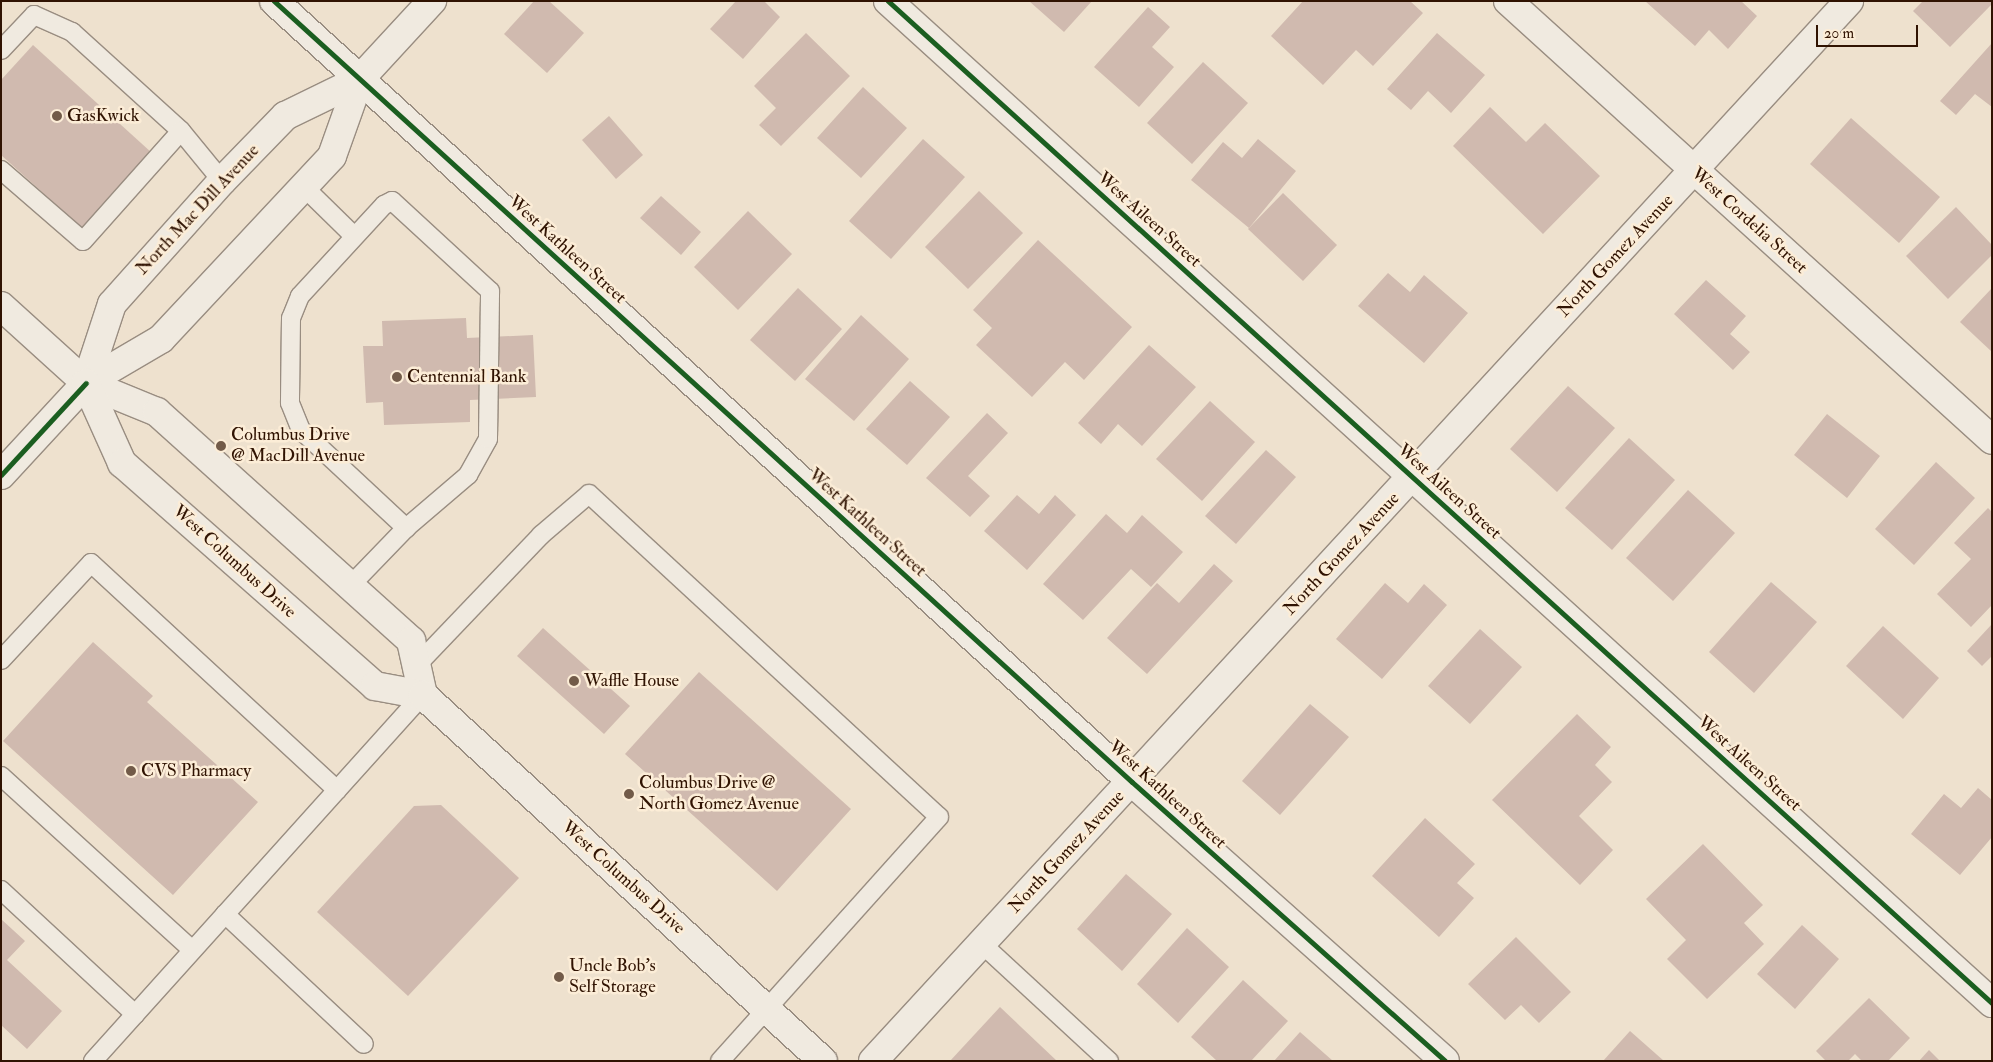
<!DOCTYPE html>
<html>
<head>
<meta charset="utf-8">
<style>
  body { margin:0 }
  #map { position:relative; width:1993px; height:1062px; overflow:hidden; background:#eee1ce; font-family:"IM FELL Double Pica",serif }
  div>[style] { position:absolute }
  .building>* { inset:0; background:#d0baaf }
  .roads { filter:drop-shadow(1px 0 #998d81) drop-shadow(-1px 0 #998d81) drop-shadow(0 1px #998d81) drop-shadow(0 -1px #998d81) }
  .service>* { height:18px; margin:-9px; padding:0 9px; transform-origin:9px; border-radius:9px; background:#f0eae0 }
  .minor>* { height:28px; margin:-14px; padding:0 14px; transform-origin:14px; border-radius:14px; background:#f0eae0 }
  .tertiary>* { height:28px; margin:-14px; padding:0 14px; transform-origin:14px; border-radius:14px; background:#f0eae0 }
  .secondary>* { height:28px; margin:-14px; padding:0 14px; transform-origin:14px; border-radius:14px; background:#f0eae0 }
  .cycleway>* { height:5px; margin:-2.5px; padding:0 2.5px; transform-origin:2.5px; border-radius:2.5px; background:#1b5e20 }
  .dots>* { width:14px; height:14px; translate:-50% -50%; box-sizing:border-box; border:2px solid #fcedd7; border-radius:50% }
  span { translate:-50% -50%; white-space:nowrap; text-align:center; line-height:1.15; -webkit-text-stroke:5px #fcedd7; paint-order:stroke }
  .poi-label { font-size:18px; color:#301302 }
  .left { translate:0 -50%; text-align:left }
  .street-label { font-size:18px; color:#301302 }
  .frame { position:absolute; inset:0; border:2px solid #301302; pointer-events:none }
  .scale { position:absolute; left:1816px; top:25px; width:102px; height:22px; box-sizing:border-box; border:2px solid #301302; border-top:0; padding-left:6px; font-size:15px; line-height:18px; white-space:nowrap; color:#301302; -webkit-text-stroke:4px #fcedd7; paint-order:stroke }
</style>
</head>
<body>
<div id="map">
  <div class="building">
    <i style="clip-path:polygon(534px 1px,549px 1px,584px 33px,547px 73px,504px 34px)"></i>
    <i style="clip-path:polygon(736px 1px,764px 1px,780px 17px,743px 59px,710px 29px)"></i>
    <i style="clip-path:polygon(1029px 1px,1092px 1px,1064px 32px)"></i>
    <i style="clip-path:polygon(1303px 1px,1410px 1px,1423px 13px,1373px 66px,1356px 50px,1323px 85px,1271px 36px)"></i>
    <i style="clip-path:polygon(1645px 1px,1741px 1px,1757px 16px,1728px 49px,1709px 30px,1695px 46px)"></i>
    <i style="clip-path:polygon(1923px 1px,1992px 1px,1992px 4px,1950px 47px,1913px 11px)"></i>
    <i style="clip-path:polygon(1148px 7px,1170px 27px,1152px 47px,1174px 67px,1139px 107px,1094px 67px)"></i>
    <i style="clip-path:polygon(806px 33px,850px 76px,781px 146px,759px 125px,776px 108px,754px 86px)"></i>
    <i style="clip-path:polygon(1437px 33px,1485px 75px,1451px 113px,1428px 91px,1411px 110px,1387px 89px)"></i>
    <i style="clip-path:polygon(1992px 43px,1992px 107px,1975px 94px,1956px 115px,1940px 101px)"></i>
    <i style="clip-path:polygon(33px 45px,152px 153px,83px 229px,1px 155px,1px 80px)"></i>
    <i style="clip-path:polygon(1203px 62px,1248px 103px,1192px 164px,1147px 123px)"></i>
    <i style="clip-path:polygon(863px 87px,907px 128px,861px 178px,817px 138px)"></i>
    <i style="clip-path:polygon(1490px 107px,1526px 142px,1545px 123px,1600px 176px,1543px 234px,1453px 146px)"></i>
    <i style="clip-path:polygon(609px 116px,643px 155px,616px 179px,582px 140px)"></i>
    <i style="clip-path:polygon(1851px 118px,1940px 197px,1899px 243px,1810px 164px)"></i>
    <i style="clip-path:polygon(923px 139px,965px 177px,891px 259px,849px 221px)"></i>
    <i style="clip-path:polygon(1258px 139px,1296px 171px,1249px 228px,1191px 180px,1223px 142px,1242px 158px)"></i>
    <i style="clip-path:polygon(979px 191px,1023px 233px,968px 289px,925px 247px)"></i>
    <i style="clip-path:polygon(1283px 193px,1337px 245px,1303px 281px,1248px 229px)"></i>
    <i style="clip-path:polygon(661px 196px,701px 232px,681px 255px,640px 218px)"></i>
    <i style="clip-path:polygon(1956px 207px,1992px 245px,1992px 255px,1948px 299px,1906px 256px)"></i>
    <i style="clip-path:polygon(748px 211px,792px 254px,738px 310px,694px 267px)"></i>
    <i style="clip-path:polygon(1038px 240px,1132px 327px,1084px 380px,1065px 362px,1032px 397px,976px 345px,992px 328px,973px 310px)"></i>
    <i style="clip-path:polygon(1388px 273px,1410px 292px,1424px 275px,1468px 313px,1424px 363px,1358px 306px)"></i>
    <i style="clip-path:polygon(1706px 280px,1746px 316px,1730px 334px,1750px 352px,1733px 370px,1674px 314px)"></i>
    <i style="clip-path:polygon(798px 288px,842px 329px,795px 381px,750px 340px)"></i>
    <i style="clip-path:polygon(1992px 288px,1992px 352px,1960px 322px)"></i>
    <i style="clip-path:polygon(861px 315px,909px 359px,854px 421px,805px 379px)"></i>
    <i style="clip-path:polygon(466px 318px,467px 338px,533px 335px,536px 397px,470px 400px,470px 422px,384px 425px,383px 402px,366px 403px,363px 346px,383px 346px,382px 321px)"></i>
    <i style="clip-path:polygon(1149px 345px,1196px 387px,1142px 446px,1118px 424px,1101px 444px,1078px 423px)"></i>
    <i style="clip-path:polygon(910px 381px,950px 417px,907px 465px,866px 429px)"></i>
    <i style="clip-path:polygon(1568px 386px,1615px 428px,1557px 492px,1510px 449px)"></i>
    <i style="clip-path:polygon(1210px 401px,1255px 442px,1202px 501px,1156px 459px)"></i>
    <i style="clip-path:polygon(987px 413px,1008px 433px,968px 476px,990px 496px,970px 517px,926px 478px)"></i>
    <i style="clip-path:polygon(1827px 414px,1880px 456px,1847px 498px,1794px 455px)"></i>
    <i style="clip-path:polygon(1629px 438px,1675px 480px,1612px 550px,1565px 508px)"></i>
    <i style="clip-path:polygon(1266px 450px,1296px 477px,1236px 544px,1205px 516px)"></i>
    <i style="clip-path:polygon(1936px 462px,1975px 498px,1914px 565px,1875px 529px)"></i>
    <i style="clip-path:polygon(1688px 490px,1735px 533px,1673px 601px,1626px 558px)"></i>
    <i style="clip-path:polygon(1017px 495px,1039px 514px,1055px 495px,1076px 515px,1027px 570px,984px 531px)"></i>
    <i style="clip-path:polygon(1988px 508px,1992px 512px,1992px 605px,1971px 627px,1937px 594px,1971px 559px,1954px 543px)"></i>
    <i style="clip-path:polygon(1106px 514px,1127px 533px,1142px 515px,1183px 552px,1151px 587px,1131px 569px,1083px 620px,1043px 584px)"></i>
    <i style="clip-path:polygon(1214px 564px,1233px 581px,1147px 674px,1107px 638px,1157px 583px,1179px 603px)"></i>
    <i style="clip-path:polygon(1771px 582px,1817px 622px,1754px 693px,1709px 652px)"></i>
    <i style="clip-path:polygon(1385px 583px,1408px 603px,1424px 584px,1447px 605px,1382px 679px,1336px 639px)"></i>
    <i style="clip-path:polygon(1992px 624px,1992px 656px,1982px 666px,1967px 651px)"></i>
    <i style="clip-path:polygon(1883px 626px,1939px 678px,1903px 719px,1846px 666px)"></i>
    <i style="clip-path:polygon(543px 628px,630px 706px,604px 734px,517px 656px)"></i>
    <i style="clip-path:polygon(1480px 629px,1522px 667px,1470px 724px,1428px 686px)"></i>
    <i style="clip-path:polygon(93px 642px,153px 696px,147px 702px,258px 802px,173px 895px,3px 741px)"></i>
    <i style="clip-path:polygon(699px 672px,851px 809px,777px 891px,625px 754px)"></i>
    <i style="clip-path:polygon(1310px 704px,1349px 737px,1280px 815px,1242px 781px)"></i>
    <i style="clip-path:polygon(1577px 714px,1611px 747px,1595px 765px,1612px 782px,1579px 816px,1613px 850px,1580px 885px,1492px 800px)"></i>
    <i style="clip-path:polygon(1978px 788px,1992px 800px,1992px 837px,1960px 875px,1911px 834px,1944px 794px,1961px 808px)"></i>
    <i style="clip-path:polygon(441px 805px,519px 878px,408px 996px,317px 912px,414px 806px)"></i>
    <i style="clip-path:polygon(1425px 818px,1475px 864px,1457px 883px,1474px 898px,1439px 937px,1372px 876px)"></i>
    <i style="clip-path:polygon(1703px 844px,1763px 905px,1744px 923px,1764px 944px,1707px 999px,1667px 959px,1686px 940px,1646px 899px)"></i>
    <i style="clip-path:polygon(1126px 874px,1172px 914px,1122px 971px,1077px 929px)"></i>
    <i style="clip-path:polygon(1px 919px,25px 941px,7px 960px,62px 1011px,27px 1049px,1px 1025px)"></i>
    <i style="clip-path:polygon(1802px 925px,1839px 959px,1795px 1009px,1757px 974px)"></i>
    <i style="clip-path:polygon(1187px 928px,1229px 967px,1178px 1023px,1137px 984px)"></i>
    <i style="clip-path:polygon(1516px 937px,1571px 992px,1539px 1023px,1521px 1005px,1505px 1020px,1468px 984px)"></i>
    <i style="clip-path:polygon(1243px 980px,1288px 1021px,1251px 1061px,1217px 1061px,1191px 1037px)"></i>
    <i style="clip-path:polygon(1869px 998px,1910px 1038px,1888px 1061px,1862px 1061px,1855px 1054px,1848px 1061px,1826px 1061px,1816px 1051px)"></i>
    <i style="clip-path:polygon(1000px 1007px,1057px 1061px,950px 1061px)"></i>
    <i style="clip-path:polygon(1630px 1031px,1664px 1061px,1603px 1061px)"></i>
    <i style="clip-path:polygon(1300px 1032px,1333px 1061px,1274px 1061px)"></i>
    <i style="clip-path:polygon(1929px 1050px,1940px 1061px,1919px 1061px)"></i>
  </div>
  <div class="roads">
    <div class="service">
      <i style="left:1px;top:50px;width:48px;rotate:-46.7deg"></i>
      <i style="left:34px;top:15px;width:42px;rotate:24.1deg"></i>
      <i style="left:72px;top:32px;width:147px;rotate:42.2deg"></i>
      <i style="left:181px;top:131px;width:65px;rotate:50.6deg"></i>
      <i style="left:1px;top:170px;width:108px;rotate:40.9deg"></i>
      <i style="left:83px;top:241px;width:147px;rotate:-48.3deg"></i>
      <i style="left:303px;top:186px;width:71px;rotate:44.4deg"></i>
      <i style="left:350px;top:586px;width:81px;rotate:-46deg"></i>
      <i style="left:406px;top:528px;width:82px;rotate:-40.5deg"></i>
      <i style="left:468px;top:475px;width:41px;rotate:-60.9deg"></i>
      <i style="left:488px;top:439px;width:148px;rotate:-89.2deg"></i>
      <i style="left:490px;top:291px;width:133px;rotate:-137.4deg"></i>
      <i style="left:392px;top:201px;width:9px;rotate:153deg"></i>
      <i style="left:384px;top:205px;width:124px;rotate:132.7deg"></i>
      <i style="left:300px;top:296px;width:24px;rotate:112deg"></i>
      <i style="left:291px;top:318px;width:85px;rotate:90.7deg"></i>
      <i style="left:290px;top:403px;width:29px;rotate:68deg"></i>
      <i style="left:301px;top:430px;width:144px;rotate:43deg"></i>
      <i style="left:1px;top:660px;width:132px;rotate:-47.1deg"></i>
      <i style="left:91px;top:563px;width:335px;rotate:42.7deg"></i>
      <i style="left:416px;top:666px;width:181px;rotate:-46.3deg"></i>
      <i style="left:541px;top:535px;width:63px;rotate:-40.5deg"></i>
      <i style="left:589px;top:494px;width:476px;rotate:42.7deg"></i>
      <i style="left:939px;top:817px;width:328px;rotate:131.9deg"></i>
      <i style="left:1px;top:776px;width:258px;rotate:42.3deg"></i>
      <i style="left:1px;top:890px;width:183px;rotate:42.8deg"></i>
      <i style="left:225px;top:914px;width:190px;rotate:43.1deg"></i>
      <i style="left:982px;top:944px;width:173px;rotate:42.7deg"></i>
      <i style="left:93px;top:1061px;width:493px;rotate:-48deg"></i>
    </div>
    <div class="minor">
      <i style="left:274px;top:1px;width:1160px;rotate:42.31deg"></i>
      <i style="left:1132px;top:782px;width:419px;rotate:41.7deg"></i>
      <i style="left:888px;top:1px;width:1491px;rotate:42.23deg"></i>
      <i style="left:1508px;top:1px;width:653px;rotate:42.21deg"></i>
      <i style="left:873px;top:1061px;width:1441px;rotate:-47.36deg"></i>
    </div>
    <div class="tertiary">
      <i style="left:86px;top:383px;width:83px;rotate:-71.8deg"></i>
      <i style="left:112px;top:304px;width:165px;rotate:-48.2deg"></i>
      <i style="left:222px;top:181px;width:91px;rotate:-45.9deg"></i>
      <i style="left:285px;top:116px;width:82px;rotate:-25.9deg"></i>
      <i style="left:359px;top:80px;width:108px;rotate:-47.3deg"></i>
      <i style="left:1px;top:475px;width:125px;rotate:-47.3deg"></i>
      <i style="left:86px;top:383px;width:87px;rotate:-30.4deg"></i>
      <i style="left:161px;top:339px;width:250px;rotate:-46.9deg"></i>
      <i style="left:332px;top:156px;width:81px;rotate:-70.4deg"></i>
    </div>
    <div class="secondary">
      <i style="left:1px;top:306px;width:115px;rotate:42.2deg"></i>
      <i style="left:86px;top:383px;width:77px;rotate:22.2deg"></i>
      <i style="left:157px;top:412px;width:342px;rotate:42deg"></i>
      <i style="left:411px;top:641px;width:55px;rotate:77.5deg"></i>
      <i style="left:86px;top:383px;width:88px;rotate:65.8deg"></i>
      <i style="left:122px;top:463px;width:337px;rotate:41.4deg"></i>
      <i style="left:375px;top:686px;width:49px;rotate:10.6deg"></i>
      <i style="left:423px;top:695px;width:542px;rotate:42.46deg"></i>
    </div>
  </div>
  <div class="cycleway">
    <i style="left:274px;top:1px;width:1160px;rotate:42.31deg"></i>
    <i style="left:1132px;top:782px;width:419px;rotate:41.7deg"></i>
    <i style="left:888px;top:1px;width:1491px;rotate:42.23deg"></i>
    <i style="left:1px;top:475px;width:125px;rotate:-47.3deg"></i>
  </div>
  <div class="dots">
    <i style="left:57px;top:116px;background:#725b49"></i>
    <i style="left:397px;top:377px;background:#725b49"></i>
    <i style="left:221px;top:446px;background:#725b49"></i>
    <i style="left:574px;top:681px;background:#725b49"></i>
    <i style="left:131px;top:771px;background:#725b49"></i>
    <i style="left:629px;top:794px;background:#725b49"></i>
    <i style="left:559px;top:977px;background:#725b49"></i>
  </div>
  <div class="poi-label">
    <span class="left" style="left:67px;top:116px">GasKwick</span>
    <span class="left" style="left:407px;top:377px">Centennial Bank</span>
    <span class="left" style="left:231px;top:446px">Columbus Drive<br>@ MacDill Avenue</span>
    <span class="left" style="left:584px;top:681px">Waffle House</span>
    <span class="left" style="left:141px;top:771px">CVS Pharmacy</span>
    <span class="left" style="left:639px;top:794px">Columbus Drive @<br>North Gomez Avenue</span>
    <span class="left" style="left:569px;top:977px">Uncle Bob's<br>Self Storage</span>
  </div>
  <div class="street-label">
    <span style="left:198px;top:210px;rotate:-47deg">North Mac Dill Avenue</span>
    <span style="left:1149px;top:220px;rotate:42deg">West Aileen Street</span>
    <span style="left:1749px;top:221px;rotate:42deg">West Cordelia Street</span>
    <span style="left:567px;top:250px;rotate:42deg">West Kathleen Street</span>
    <span style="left:1616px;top:256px;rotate:-47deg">North Gomez Avenue</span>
    <span style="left:1449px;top:492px;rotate:42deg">West Aileen Street</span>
    <span style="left:867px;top:523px;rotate:42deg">West Kathleen Street</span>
    <span style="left:1342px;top:554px;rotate:-47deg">North Gomez Avenue</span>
    <span style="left:234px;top:562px;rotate:42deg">West Columbus Drive</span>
    <span style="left:1749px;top:764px;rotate:42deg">West Aileen Street</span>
    <span style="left:1167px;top:795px;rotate:42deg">West Kathleen Street</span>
    <span style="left:1067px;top:852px;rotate:-47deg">North Gomez Avenue</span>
    <span style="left:623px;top:878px;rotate:42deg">West Columbus Drive</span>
  </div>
  <div class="frame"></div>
  <div class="scale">20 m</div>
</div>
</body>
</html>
